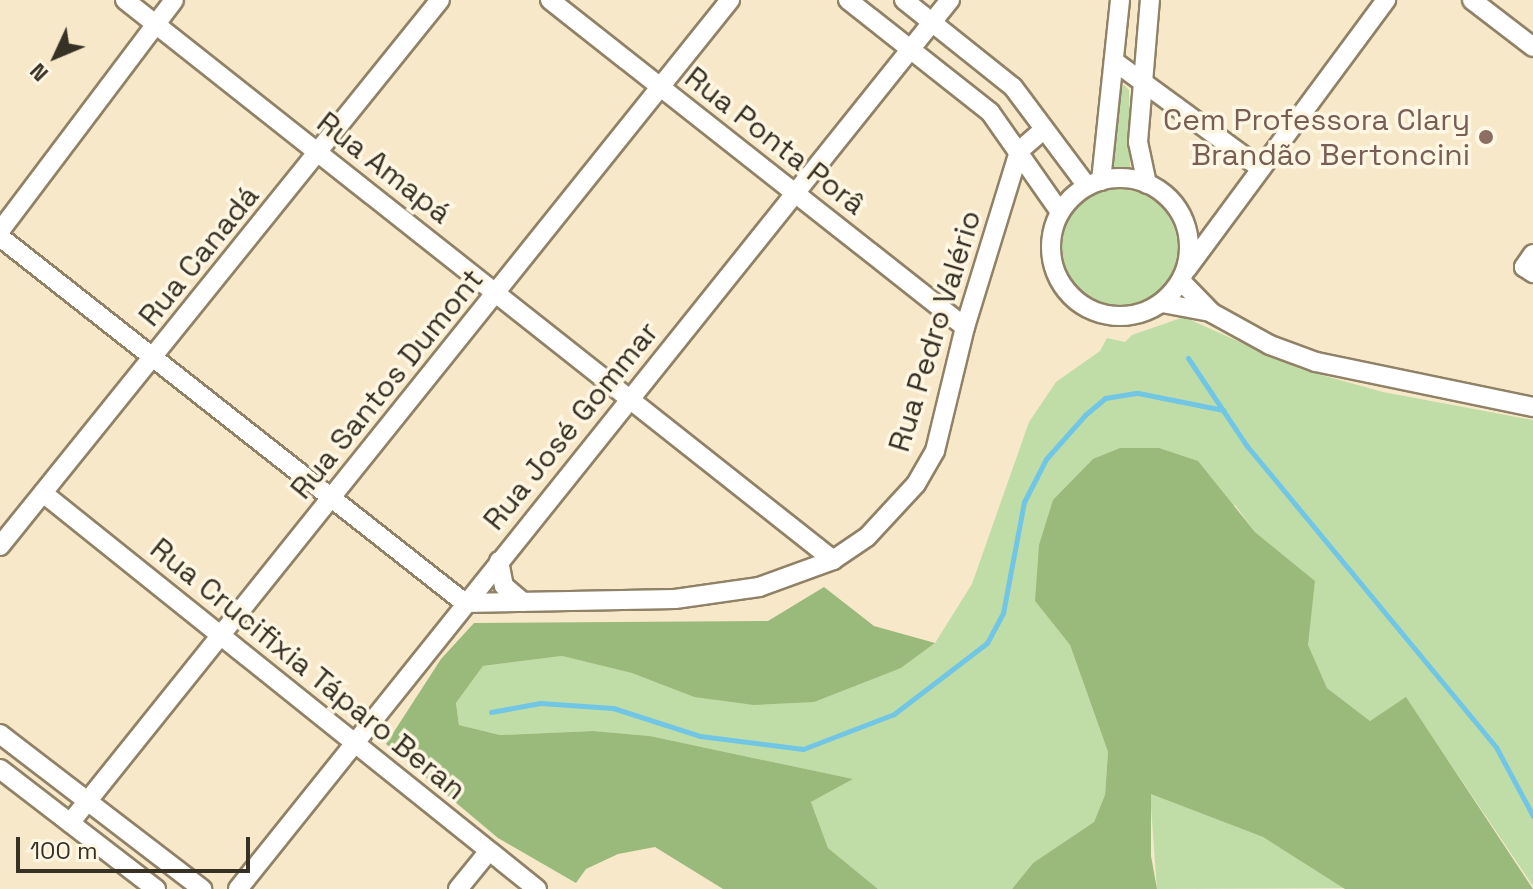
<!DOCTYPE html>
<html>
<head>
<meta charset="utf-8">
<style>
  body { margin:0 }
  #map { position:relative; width:1533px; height:889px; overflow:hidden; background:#f7e8ca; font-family:"Space Grotesk",sans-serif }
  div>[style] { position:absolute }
  .green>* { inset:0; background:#c0dda7 }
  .round { border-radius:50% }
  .forest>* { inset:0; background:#99ba7b }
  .stream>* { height:5px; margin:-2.5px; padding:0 2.5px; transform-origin:2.5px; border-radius:2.5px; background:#71c5e5 }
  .roads { filter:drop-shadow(2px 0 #908267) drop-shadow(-2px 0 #908267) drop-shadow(0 2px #908267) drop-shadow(0 -2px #908267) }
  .minor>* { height:18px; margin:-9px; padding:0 9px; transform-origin:9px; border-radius:9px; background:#fff }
  .minor>.ring { margin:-9px; padding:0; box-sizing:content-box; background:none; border:18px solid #fff; border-radius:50% }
  .dots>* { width:22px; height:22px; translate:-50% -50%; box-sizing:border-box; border:4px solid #fff6e4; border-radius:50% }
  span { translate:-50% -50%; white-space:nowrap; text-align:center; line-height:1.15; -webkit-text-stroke:7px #fff6e4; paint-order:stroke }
  .education-label { font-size:30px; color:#785e54 }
  .right { translate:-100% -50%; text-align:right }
  .street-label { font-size:30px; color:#363025 }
  .north { position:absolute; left:16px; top:16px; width:80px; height:80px; -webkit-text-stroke:6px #fff6e4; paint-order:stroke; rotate:226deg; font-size:22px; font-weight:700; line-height:32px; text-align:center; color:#363025 }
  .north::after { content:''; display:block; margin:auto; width:28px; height:36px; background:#363025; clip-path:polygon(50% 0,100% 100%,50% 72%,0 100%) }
  .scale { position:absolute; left:16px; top:837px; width:234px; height:36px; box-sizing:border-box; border:4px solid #363025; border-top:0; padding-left:10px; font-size:24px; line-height:28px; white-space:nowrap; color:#363025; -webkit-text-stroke:6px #fff6e4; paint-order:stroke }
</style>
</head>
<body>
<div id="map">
  <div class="green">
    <i style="clip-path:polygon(1124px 85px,1129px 90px,1130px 170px,1109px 168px,1119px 88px)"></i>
    <i class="round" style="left:1058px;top:189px;width:120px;height:120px"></i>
    <i style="clip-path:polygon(1184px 317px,1300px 369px,1383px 392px,1533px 420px,1533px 886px,1406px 698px,1370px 721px,1327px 688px,1307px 645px,1315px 581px,1255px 532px,1235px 505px,1035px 601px,1070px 645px,1108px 752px,1105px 795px,1094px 822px,1033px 863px,1012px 889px,878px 889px,828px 848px,811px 802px,852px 779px,650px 736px,593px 731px,500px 735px,459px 725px,456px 703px,483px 666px,562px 656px,633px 673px,694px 697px,901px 668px,935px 643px,972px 584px,1029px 422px,1056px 382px,1100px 351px,1107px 338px,1125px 342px,1132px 335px)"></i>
    <i style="clip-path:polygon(1150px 793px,1263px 837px,1346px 888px,1157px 889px)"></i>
  </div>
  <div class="forest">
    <i style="clip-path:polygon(1120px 448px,1159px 448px,1198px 461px,1255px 532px,1315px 581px,1308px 645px,1327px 688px,1370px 721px,1406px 697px,1533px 889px,1345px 889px,1263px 837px,1151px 794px,1151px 856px,1157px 889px,1012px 889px,1033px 863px,1094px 822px,1105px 795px,1108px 752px,1070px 645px,1035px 601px,1039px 545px,1053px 500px,1093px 459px)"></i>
    <i style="clip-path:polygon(824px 587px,874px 626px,935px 643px,901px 668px,814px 702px,754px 705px,694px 697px,632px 673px,562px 656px,483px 666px,456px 703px,459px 725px,500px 735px,593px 731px,650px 736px,853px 779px,811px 802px,828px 848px,878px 889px,723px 889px,655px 847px,618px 854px,586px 869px,576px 883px,498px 838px,386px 744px,441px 659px,474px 623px,768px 621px)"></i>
  </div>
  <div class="stream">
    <i style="left:1188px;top:358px;width:106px;rotate:56.2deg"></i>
    <i style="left:1247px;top:446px;width:391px;rotate:50.4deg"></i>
    <i style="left:1496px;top:747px;width:78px;rotate:61.8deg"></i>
    <i style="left:491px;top:712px;width:50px;rotate:-10.4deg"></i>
    <i style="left:540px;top:703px;width:73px;rotate:3.9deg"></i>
    <i style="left:613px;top:708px;width:91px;rotate:17.8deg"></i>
    <i style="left:700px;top:736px;width:104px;rotate:7.2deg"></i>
    <i style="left:803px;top:749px;width:97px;rotate:-21deg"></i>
    <i style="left:894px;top:714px;width:117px;rotate:-37.4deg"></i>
    <i style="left:987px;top:643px;width:34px;rotate:-62deg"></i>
    <i style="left:1003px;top:613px;width:113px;rotate:-79.3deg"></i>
    <i style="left:1024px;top:502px;width:48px;rotate:-62.9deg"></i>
    <i style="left:1046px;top:459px;width:59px;rotate:-48.4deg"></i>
    <i style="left:1085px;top:415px;width:26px;rotate:-40deg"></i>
    <i style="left:1105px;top:398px;width:33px;rotate:-9deg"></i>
    <i style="left:1138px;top:393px;width:87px;rotate:11.3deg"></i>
  </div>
  <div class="roads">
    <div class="minor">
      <i style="left:125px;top:0;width:903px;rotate:38.34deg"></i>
      <i style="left:550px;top:0;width:528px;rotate:38.24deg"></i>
      <i style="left:848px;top:0;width:181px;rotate:38.3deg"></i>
      <i style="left:990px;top:112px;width:122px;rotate:55deg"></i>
      <i style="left:904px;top:0;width:139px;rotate:38.6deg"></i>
      <i style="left:1013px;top:87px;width:124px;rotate:53.2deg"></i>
      <i style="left:1472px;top:0;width:77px;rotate:37.6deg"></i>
      <i style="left:1114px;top:61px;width:180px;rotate:36.2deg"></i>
      <i class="ring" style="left:1051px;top:178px;width:120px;height:120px"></i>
      <i style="left:1101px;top:181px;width:182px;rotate:-84deg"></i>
      <i style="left:1147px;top:184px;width:43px;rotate:-102.1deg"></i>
      <i style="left:1138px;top:142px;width:143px;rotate:-85.2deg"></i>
      <i style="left:0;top:231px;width:289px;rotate:-53deg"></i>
      <i style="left:0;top:237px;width:592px;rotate:38.21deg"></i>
      <i style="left:465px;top:603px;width:210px;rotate:-1.1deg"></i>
      <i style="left:675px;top:599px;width:85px;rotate:-8.1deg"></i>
      <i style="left:759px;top:587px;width:79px;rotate:-20deg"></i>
      <i style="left:833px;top:560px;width:41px;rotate:-34.1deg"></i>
      <i style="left:867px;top:537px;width:72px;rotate:-47.2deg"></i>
      <i style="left:916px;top:484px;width:38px;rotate:-60deg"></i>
      <i style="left:935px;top:451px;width:128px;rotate:-76.4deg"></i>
      <i style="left:965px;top:327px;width:184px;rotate:-72.9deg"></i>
      <i style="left:1019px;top:151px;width:33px;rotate:-41deg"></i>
      <i style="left:1533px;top:254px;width:16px;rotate:125deg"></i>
      <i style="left:1524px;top:267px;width:11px;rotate:34deg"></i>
      <i style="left:1187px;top:269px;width:335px;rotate:-53.5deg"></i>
      <i style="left:1181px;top:281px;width:45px;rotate:45.9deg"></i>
      <i style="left:1212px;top:313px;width:66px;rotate:28.9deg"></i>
      <i style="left:1270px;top:345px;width:49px;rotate:20.3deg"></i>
      <i style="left:1316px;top:362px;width:222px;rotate:11.7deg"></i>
      <i style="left:1162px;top:303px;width:49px;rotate:10.6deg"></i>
      <i style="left:43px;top:493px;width:633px;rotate:38.72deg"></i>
      <i style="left:0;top:546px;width:701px;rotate:-51.14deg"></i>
      <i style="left:499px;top:561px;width:25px;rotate:79deg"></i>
      <i style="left:504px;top:586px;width:25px;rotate:40deg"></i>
      <i style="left:0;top:734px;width:255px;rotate:37.5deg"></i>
      <i style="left:0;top:769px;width:197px;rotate:37.6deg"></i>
      <i style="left:70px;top:823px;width:1055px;rotate:-51.27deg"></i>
      <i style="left:238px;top:889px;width:1139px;rotate:-51.31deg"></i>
      <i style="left:458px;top:889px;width:49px;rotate:-50.8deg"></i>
    </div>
  </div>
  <div class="dots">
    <i style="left:1486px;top:137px;background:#8d6e63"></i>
  </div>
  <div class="education-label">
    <span class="right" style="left:1470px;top:137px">Cem Professora Clary<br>Brandão Bertoncini</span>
  </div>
  <div class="street-label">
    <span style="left:775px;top:141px;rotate:38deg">Rua Ponta Porâ</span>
    <span style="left:384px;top:168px;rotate:38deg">Rua Amapá</span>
    <span style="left:199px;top:256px;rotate:-51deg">Rua Canadá</span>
    <span style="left:935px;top:331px;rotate:-73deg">Rua Pedro Valério</span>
    <span style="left:387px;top:384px;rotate:-51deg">Rua Santos Dumont</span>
    <span style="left:571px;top:426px;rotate:-51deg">Rua José Gommar</span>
    <span style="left:308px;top:669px;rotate:39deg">Rua Crucifixia Táparo Beran</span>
  </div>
  <div class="north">N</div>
  <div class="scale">100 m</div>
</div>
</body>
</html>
